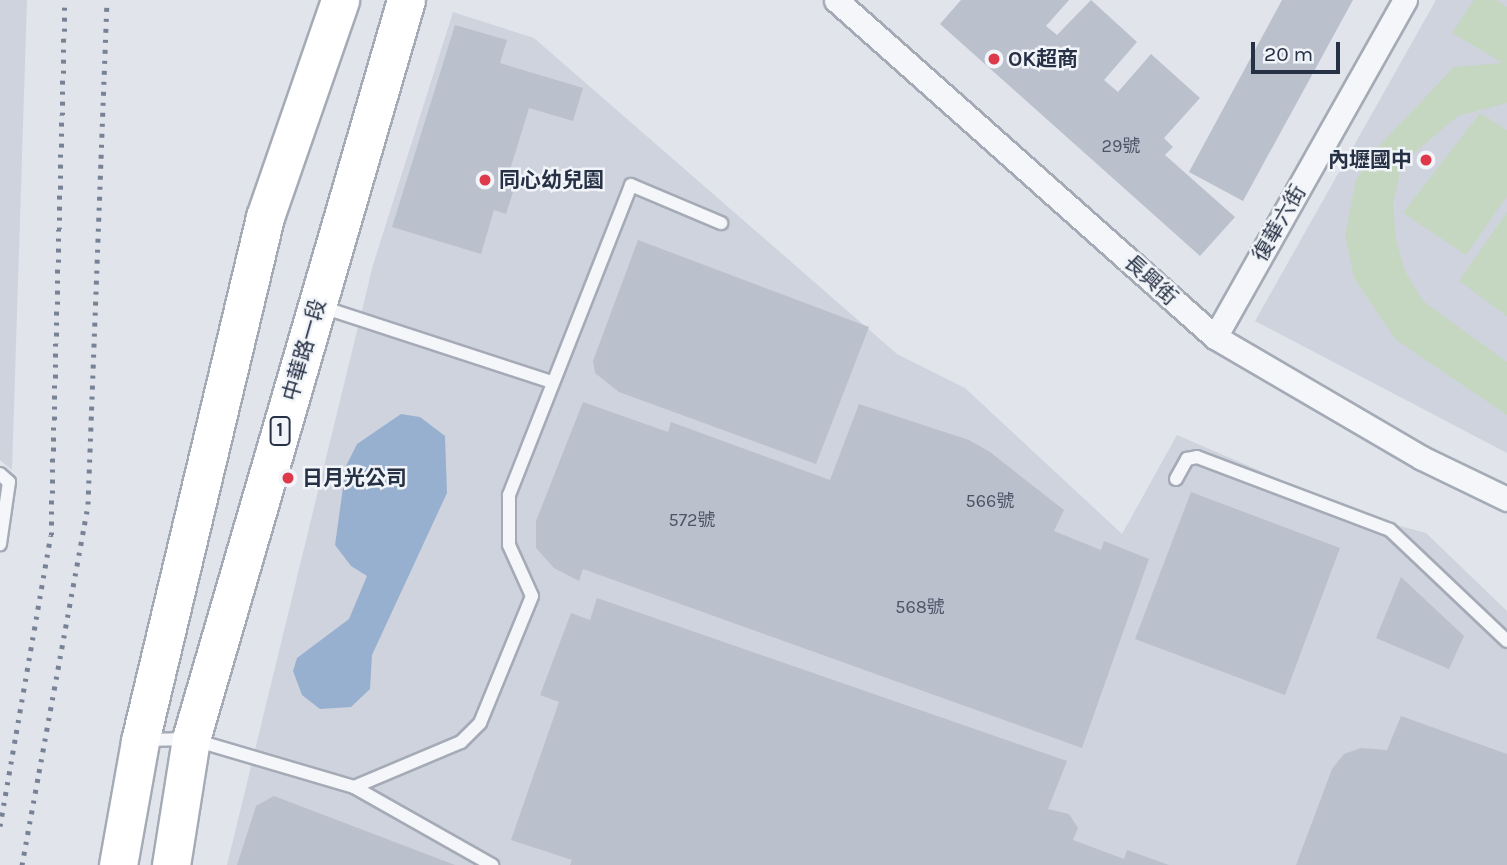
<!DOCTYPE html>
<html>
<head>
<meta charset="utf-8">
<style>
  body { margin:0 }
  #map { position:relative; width:1507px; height:865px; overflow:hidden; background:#e1e4eb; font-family:Karla,"Noto Sans TC",sans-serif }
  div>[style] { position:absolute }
  .built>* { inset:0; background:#cfd3de }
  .green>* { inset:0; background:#c5d6c1 }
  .water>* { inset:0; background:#98b0cf }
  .building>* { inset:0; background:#bac0cc }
  .roads { filter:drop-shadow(2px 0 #a5abb6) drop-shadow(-2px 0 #a5abb6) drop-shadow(0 2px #a5abb6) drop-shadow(0 -2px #a5abb6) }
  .service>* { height:12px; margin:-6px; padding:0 6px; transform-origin:6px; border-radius:6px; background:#f4f6f9 }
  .minor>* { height:23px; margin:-11.5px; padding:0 11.5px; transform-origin:11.5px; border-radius:11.5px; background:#f4f6f9 }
  .primary>* { height:37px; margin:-18.5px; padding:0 18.5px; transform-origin:18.5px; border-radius:18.5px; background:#fff }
  .rail>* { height:5px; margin-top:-2.5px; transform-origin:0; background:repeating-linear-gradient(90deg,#788297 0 3.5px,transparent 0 10.5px) }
  .dots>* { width:19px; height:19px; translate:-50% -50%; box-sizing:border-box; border:4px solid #f1f4f8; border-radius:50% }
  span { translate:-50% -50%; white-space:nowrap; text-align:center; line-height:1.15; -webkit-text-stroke:5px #f1f4f8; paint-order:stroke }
  .number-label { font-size:18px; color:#4c5567 }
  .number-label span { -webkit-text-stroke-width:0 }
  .shield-label span { padding:2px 5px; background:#f1f4f8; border:2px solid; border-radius:5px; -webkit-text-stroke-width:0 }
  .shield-label { font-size:19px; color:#273145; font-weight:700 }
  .poi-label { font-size:21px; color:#273145; font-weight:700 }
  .left { translate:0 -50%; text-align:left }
  .right { translate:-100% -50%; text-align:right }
  .street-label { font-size:21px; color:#273145 }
  .scale { position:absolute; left:1251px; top:42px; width:89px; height:32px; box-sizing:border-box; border:4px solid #273145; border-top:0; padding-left:9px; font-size:21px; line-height:24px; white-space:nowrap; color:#273145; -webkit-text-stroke:5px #f1f4f8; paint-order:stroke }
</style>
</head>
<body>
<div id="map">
  <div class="built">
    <i style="clip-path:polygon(0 0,27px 0,12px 470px,0 460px)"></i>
    <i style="clip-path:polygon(1436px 0,1507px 0,1507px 453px,1255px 321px)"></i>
    <i style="clip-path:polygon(453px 12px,534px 38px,897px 354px,965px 388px,1122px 534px,1177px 435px,1367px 517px,1426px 533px,1507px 611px,1507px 865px,227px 865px,373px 265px)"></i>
  </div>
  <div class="green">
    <i style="clip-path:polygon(1474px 0,1496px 0,1507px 7px,1507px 103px,1458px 116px,1402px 163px,1393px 204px,1396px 239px,1405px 271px,1423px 301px,1507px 362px,1507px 415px,1396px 340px,1354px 278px,1345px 235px,1356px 180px,1380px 145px,1454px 67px,1503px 63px,1452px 33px)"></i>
    <i style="clip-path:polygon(1480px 113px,1507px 130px,1507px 196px,1466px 255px,1403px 213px)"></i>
    <i style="clip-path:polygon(1507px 212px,1507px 316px,1459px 281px)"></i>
  </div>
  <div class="water">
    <i style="clip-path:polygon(401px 414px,420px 417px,445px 436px,447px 493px,372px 655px,370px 689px,351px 707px,320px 709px,302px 695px,293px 671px,297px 658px,349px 619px,367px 576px,351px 566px,335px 545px,346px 466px,357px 444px)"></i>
  </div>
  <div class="building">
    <i style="clip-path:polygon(961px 0,1069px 0,1046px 26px,1057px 35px,1091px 0,1137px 42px,1104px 80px,1118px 92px,1151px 54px,1200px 98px,1164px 138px,1173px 147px,1165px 155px,1235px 217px,1200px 256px,940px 24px)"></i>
    <i style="clip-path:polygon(1282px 0,1353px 0,1243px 201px,1189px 172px)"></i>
    <i style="clip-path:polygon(455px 25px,507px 40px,500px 63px,583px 88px,573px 121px,529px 108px,505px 186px,514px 189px,506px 214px,494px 210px,481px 254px,392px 227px)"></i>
    <i style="clip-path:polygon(638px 240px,869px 327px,816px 464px,619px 392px,595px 373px,593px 361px)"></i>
    <i style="clip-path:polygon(583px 402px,668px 432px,671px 422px,830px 480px,859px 404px,969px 440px,990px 452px,1064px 510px,1054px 531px,1101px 550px,1104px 541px,1149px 559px,1082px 748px,583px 569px,579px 581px,554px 568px,536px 548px,536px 521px)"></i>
    <i style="clip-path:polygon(1191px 492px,1340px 548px,1285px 695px,1135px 639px)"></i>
    <i style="clip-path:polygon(1401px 577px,1464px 636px,1449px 669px,1376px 638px)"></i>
    <i style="clip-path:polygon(597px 598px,1067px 761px,1048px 809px,1069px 814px,1078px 828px,1073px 840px,1124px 859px,1127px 850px,1169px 865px,570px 865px,572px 860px,511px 840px,559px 702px,540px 695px,571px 613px,590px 620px)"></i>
    <i style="clip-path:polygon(1401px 716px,1507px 754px,1507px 865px,1296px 865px,1332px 769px,1344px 754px,1361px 748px,1387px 750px)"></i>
    <i style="clip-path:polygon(274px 796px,455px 865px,237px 865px,256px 806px)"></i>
  </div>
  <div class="roads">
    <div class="service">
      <i style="left:319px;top:306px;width:244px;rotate:18.1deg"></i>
      <i style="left:0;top:474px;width:12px;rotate:42deg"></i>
      <i style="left:9px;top:482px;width:63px;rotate:98.3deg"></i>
      <i style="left:1176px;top:479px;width:23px;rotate:-61deg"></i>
      <i style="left:1187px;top:459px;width:10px;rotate:-11deg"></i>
      <i style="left:1197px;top:457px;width:206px;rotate:20.7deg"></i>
      <i style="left:1390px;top:530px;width:161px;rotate:43.5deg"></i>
      <i style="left:144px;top:740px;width:47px;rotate:-1.2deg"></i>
      <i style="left:191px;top:739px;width:170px;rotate:16.4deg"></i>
      <i style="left:354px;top:787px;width:159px;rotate:29.5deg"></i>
      <i style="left:354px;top:787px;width:116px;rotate:-22.8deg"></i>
      <i style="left:461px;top:742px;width:27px;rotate:-45deg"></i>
      <i style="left:480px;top:723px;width:137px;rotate:-67.7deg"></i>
      <i style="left:532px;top:596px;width:56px;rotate:-114.3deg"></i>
      <i style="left:509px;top:545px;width:50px;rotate:-90deg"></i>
      <i style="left:509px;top:495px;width:333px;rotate:-68.5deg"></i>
      <i style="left:631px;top:185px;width:98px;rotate:22.9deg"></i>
    </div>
    <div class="minor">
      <i style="left:836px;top:0;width:507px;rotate:41.64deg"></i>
      <i style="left:1215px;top:337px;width:240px;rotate:30.3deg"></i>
      <i style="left:1422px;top:458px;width:94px;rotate:25.8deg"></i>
      <i style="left:1215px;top:337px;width:387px;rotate:-60.6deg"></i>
    </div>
    <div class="primary">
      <i style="left:118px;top:865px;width:126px;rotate:-79.9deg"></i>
      <i style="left:140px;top:741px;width:539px;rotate:-76.58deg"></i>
      <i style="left:265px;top:217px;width:230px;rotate:-70.9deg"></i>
      <i style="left:171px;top:865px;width:128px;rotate:-81deg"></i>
      <i style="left:191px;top:739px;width:770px;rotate:-73.78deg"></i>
    </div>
  </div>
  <div class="rail">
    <i style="left:0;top:826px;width:295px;rotate:-80.1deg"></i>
    <i style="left:51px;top:535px;width:535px;rotate:-88.5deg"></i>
    <i style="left:22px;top:865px;width:367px;rotate:-79.6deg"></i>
    <i style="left:88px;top:504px;width:504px;rotate:-87.84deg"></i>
  </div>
  <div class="dots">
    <i style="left:994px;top:59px;background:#dd394a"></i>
    <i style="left:1426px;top:160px;background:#dd394a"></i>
    <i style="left:485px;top:180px;background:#dd394a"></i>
    <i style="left:288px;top:478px;background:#dd394a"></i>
  </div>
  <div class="number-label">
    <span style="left:1121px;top:146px">29號</span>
    <span style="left:990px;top:501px">566號</span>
    <span style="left:692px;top:520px">572號</span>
    <span style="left:920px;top:607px">568號</span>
  </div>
  <div class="shield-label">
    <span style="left:280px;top:431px">1</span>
  </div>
  <div class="poi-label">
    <span class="left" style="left:1008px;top:59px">OK超商</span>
    <span class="right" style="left:1412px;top:160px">內壢國中</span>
    <span class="left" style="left:499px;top:180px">同心幼兒園</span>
    <span class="left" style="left:302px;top:478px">日月光公司</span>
  </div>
  <div class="street-label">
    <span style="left:1279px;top:223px;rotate:-60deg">復華六街</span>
    <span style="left:1151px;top:280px;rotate:42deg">長興街</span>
    <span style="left:304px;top:350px;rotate:-74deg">中華路一段</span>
  </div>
  <div class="scale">20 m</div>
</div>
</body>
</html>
